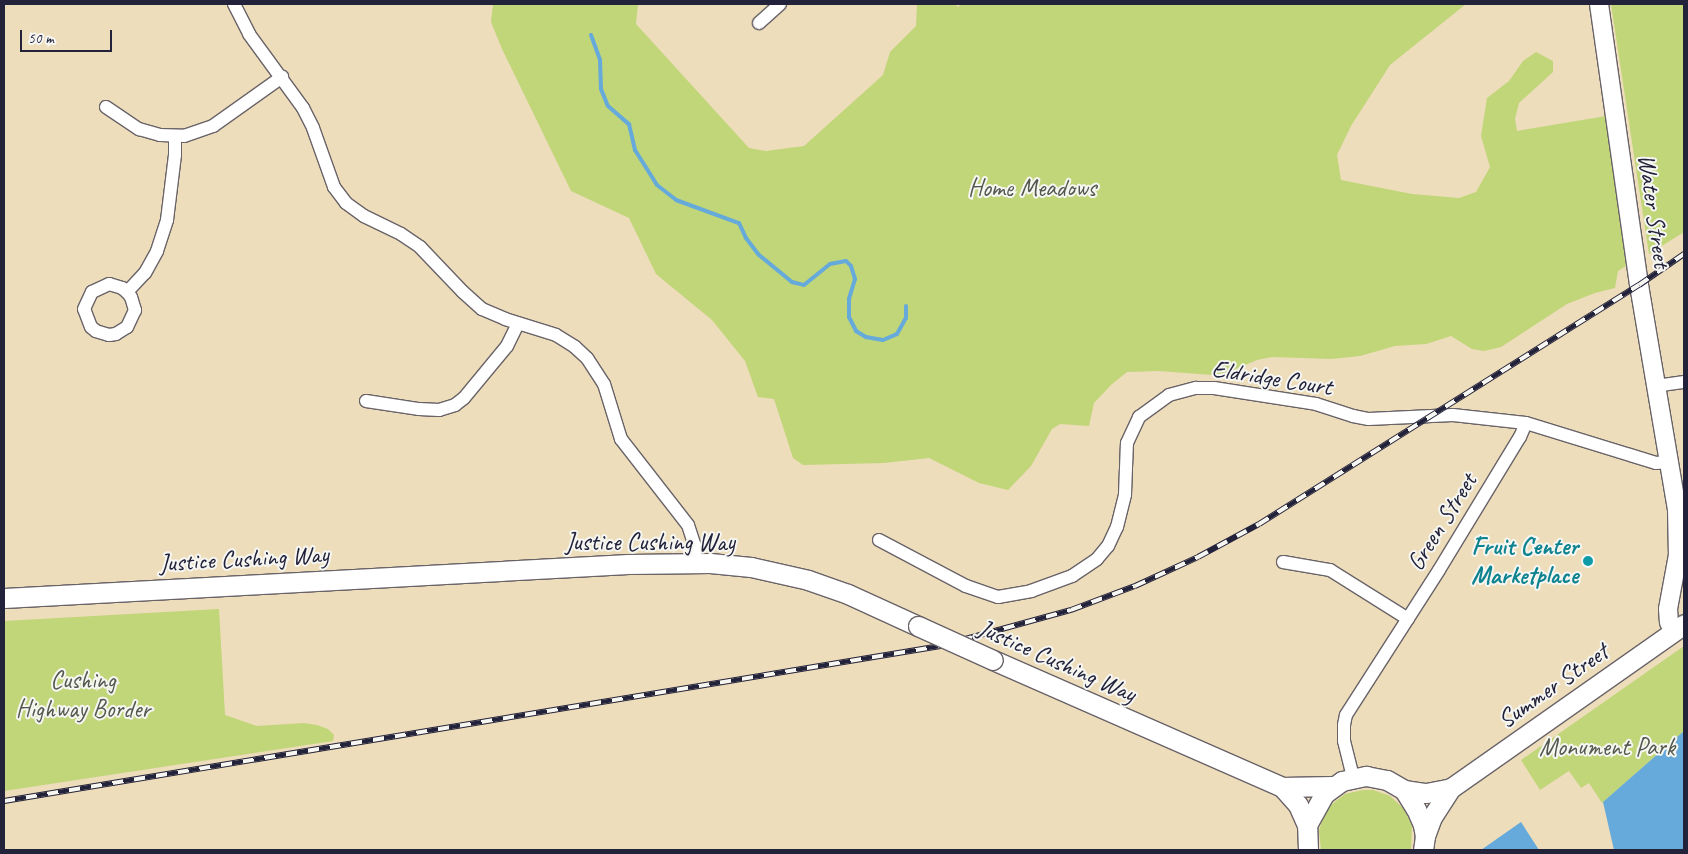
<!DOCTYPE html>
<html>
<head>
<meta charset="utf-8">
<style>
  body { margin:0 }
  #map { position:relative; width:1688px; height:854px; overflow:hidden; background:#edddbb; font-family:Caveat,sans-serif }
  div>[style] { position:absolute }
  .green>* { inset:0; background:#c1d579 }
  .water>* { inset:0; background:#65aada }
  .stream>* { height:4px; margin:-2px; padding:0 2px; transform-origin:2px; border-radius:2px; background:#65aada }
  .roads { filter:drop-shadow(1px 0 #696368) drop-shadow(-1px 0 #696368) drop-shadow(0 1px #696368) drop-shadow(0 -1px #696368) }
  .minor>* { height:12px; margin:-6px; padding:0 6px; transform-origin:6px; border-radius:6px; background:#fff }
  .secondary>* { height:18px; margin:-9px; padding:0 9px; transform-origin:9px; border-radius:9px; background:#fff }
  .primary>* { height:19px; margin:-9.5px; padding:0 9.5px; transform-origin:9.5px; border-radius:9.5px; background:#fff }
  .rail>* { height:5.5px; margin-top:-2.75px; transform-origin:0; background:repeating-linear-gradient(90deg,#f6f6f2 0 11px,#22223b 0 22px); box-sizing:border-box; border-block:1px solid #22223b }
  .bridges { filter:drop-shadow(1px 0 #696368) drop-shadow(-1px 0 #696368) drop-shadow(0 1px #696368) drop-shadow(0 -1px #696368) }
  .primary-bridge>* { height:19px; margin:-9.5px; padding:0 9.5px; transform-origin:9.5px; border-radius:9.5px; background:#fff }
  .dots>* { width:14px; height:14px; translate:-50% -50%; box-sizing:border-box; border:2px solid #f6f6f2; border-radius:50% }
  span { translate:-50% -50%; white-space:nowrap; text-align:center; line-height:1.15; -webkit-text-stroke:4px #f6f6f2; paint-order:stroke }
  .park-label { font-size:25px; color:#52584e }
  .street-label { font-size:25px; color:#22223b }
  .culture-label { font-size:25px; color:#0d838f; font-weight:700 }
  .right { translate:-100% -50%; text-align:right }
  .frame { position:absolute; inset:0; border:5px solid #22223b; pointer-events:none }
  .scale { position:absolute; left:20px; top:30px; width:92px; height:22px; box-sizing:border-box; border:2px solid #22223b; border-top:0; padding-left:6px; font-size:15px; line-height:18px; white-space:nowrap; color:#22223b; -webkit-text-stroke:4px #f6f6f2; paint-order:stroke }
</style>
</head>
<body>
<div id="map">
  <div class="green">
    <i style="clip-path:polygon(493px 4px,638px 4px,636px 24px,749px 148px,766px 151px,804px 146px,883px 75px,890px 52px,916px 26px,917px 4px,954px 4px,958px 7px,961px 4px,1466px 4px,1390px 65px,1351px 126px,1337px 155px,1341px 180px,1412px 194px,1459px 198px,1476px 192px,1490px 167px,1481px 136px,1487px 98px,1509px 81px,1523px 61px,1536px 52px,1553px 61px,1553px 72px,1519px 103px,1515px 119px,1517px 131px,1606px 116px,1626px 266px,1618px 271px,1615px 288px,1595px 293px,1567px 304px,1501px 347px,1484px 351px,1472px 349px,1451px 336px,1426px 344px,1395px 346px,1360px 356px,1331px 359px,1272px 357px,1257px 360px,1229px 372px,1212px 375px,1159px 371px,1127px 372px,1112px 384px,1094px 403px,1089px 426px,1060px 424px,1052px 429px,1031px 466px,1008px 490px,979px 483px,929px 458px,884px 463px,803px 465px,793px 458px,774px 399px,758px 397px,745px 361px,712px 320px,656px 274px,629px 218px,571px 191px,502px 49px,491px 22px)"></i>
    <i style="clip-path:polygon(1611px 4px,1684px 4px,1684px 232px,1649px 254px)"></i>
    <i style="clip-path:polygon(219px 609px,225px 715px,257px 726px,304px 723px,317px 725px,328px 729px,334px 735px,333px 741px,4px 791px,4px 621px)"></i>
    <i style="clip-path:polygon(1684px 646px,1684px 731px,1602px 803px,1589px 783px,1581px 788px,1569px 771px,1540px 790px,1521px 760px)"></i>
    <i style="clip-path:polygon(1363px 790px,1373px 790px,1390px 796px,1404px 809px,1412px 826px,1411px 850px,1321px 850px,1319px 830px,1325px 813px,1331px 805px,1345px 794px)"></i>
  </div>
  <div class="water">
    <i style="clip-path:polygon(1684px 731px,1684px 850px,1614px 850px,1603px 802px)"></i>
    <i style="clip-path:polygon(1521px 822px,1539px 850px,1481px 850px)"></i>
  </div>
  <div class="stream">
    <i style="left:591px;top:35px;width:27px;rotate:70deg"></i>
    <i style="left:600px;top:60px;width:29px;rotate:88deg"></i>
    <i style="left:601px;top:89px;width:18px;rotate:68deg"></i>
    <i style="left:608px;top:106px;width:28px;rotate:41deg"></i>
    <i style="left:629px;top:124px;width:27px;rotate:77deg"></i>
    <i style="left:635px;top:150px;width:41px;rotate:57.8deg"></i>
    <i style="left:657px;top:185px;width:24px;rotate:38deg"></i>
    <i style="left:676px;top:200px;width:67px;rotate:20.1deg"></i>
    <i style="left:739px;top:223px;width:17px;rotate:65deg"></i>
    <i style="left:746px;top:238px;width:21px;rotate:53deg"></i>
    <i style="left:759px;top:255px;width:43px;rotate:39.3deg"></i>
    <i style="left:792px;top:282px;width:12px;rotate:14deg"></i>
    <i style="left:804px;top:285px;width:33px;rotate:-39deg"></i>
    <i style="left:830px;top:264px;width:16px;rotate:-11deg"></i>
    <i style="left:846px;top:261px;width:7px;rotate:45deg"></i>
    <i style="left:851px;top:266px;width:14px;rotate:73deg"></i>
    <i style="left:855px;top:279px;width:21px;rotate:107deg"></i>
    <i style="left:849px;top:299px;width:18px;rotate:90deg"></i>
    <i style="left:849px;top:317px;width:16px;rotate:63deg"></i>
    <i style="left:856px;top:331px;width:12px;rotate:31deg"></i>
    <i style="left:866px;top:337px;width:17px;rotate:10deg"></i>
    <i style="left:883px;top:340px;width:15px;rotate:-23deg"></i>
    <i style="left:897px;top:334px;width:18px;rotate:-61deg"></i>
    <i style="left:906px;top:318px;width:12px;rotate:-90deg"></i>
  </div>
  <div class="roads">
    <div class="minor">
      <i style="left:234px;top:4px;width:34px;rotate:63deg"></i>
      <i style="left:249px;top:34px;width:92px;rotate:53.9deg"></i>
      <i style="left:303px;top:108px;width:22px;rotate:63deg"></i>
      <i style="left:313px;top:128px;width:63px;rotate:70.4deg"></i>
      <i style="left:334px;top:187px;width:20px;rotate:53deg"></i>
      <i style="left:346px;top:203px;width:22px;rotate:36deg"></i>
      <i style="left:364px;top:216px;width:41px;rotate:25.9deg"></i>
      <i style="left:401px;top:234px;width:23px;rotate:34deg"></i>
      <i style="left:420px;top:247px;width:62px;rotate:46.3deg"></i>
      <i style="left:463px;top:292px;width:25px;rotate:42deg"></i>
      <i style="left:482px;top:309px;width:25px;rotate:23deg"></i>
      <i style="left:505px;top:319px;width:53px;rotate:17.4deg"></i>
      <i style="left:556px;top:335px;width:22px;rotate:32deg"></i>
      <i style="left:575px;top:347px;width:16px;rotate:43deg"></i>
      <i style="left:587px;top:358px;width:31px;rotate:57deg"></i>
      <i style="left:604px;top:384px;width:58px;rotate:72.8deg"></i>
      <i style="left:621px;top:439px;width:109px;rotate:52.1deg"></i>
      <i style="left:688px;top:525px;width:22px;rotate:72deg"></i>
      <i style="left:695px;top:546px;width:16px;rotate:90deg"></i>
      <i style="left:759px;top:23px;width:28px;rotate:-42deg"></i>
      <i style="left:106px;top:107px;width:40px;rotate:34deg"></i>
      <i style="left:139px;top:129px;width:22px;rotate:16deg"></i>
      <i style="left:160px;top:135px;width:24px;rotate:2deg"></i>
      <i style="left:184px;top:136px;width:31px;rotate:-19deg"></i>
      <i style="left:213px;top:126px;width:85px;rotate:-35.4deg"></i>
      <i style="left:127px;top:292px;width:6px;rotate:51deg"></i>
      <i style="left:131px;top:297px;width:14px;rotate:73deg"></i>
      <i style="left:135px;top:310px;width:19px;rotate:115deg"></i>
      <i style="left:127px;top:327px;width:13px;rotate:148deg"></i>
      <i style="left:116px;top:334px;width:7px;rotate:172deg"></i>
      <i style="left:109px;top:335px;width:14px;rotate:-163deg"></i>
      <i style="left:96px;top:331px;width:6px;rotate:-141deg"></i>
      <i style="left:91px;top:327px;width:19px;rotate:-111deg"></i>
      <i style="left:84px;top:309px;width:19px;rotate:-65deg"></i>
      <i style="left:92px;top:292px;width:19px;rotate:-25deg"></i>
      <i style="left:109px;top:284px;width:14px;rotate:17deg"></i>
      <i style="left:122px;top:288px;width:6px;rotate:39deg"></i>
      <i style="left:127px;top:292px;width:26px;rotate:-47deg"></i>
      <i style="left:145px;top:273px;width:25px;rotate:-61deg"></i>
      <i style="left:157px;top:251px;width:33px;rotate:-72deg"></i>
      <i style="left:167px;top:220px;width:65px;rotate:-83deg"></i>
      <i style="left:175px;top:155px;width:19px;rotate:-90deg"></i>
      <i style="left:1655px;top:386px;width:29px;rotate:-8deg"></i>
      <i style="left:366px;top:401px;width:54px;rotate:8.6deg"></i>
      <i style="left:419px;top:409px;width:20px;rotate:3deg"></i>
      <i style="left:439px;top:410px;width:17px;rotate:-17deg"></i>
      <i style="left:455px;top:405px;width:11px;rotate:-38deg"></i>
      <i style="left:464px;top:398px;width:67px;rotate:-50.4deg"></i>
      <i style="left:507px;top:346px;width:25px;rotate:-64deg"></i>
      <i style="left:879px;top:540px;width:98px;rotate:27.9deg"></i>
      <i style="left:966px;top:586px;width:34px;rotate:19deg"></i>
      <i style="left:998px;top:597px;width:34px;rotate:-10deg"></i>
      <i style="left:1031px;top:591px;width:44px;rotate:-20.1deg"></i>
      <i style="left:1072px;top:576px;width:30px;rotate:-34deg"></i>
      <i style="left:1097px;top:559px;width:17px;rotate:-50deg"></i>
      <i style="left:1108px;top:546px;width:21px;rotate:-65deg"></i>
      <i style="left:1117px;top:527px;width:34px;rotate:-76deg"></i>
      <i style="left:1125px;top:494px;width:51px;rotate:-87.8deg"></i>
      <i style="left:1127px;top:443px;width:29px;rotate:-65deg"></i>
      <i style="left:1139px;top:417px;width:37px;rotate:-36deg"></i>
      <i style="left:1169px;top:395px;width:28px;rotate:-15deg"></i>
      <i style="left:1196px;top:388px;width:18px"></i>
      <i style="left:1214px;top:388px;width:103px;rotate:8.9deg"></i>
      <i style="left:1316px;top:404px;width:39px;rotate:18deg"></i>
      <i style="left:1353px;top:416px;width:16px;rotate:11deg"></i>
      <i style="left:1369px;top:419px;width:84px;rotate:-2.7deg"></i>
      <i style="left:1453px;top:415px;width:73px;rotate:6.3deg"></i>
      <i style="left:1526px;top:423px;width:136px;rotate:17.1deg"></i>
      <i style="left:1656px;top:463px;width:12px;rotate:-5deg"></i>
      <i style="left:1283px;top:562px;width:48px;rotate:9.7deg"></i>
      <i style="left:1330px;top:570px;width:92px;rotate:32.1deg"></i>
      <i style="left:1353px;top:777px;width:37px;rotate:-104deg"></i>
      <i style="left:1344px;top:741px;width:16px;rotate:-90deg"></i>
      <i style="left:1344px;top:725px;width:10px;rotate:-79deg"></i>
      <i style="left:1346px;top:715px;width:172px;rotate:-57.3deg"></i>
      <i style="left:1439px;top:570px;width:156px;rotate:-58.7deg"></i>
      <i style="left:1520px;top:437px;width:15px;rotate:-67deg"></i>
    </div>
    <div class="secondary">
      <i style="left:1599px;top:4px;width:284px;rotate:81.9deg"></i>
      <i style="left:1639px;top:285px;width:227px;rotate:80.4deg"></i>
      <i style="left:1677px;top:509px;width:46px;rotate:88.8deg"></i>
      <i style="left:1678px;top:555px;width:55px;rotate:100.5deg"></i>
      <i style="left:1668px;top:609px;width:13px;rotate:86deg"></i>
      <i style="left:1669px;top:622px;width:11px;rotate:68deg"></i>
    </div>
    <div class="primary">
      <i style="left:4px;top:598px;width:625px;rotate:-3.12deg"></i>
      <i style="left:628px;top:564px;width:82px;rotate:-0.7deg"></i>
      <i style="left:710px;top:563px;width:41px;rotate:5.6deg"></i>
      <i style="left:751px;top:567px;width:58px;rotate:12.8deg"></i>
      <i style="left:808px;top:580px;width:42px;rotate:19.3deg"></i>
      <i style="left:848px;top:594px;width:77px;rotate:24.6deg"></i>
      <i style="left:993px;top:660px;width:316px;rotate:23.7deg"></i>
      <i style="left:1282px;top:787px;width:24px;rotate:48deg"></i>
      <i style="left:1298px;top:805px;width:22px;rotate:66deg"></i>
      <i style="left:1282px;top:787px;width:51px;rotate:-1.1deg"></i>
      <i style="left:1404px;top:790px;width:22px;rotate:8deg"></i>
      <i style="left:1426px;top:793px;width:25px;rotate:-11deg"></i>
      <i style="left:1425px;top:836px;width:20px;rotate:-70deg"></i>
      <i style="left:1432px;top:817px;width:35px;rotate:-57deg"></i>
      <i style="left:1451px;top:788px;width:285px;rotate:-35.1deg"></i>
      <i style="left:1308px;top:850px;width:25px;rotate:-92deg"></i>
      <i style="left:1307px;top:825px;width:35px;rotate:-61deg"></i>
      <i style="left:1324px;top:794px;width:22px;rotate:-36deg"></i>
      <i style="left:1342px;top:781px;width:25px;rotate:-12deg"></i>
      <i style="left:1366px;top:776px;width:21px;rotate:11deg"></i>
      <i style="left:1387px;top:780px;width:20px;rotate:30deg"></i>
      <i style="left:1404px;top:790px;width:22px;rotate:58deg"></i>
      <i style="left:1416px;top:809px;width:17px;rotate:66deg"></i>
      <i style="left:1423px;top:825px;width:11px;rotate:80deg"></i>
      <i style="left:1425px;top:836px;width:14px;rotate:98deg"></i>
    </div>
  </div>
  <div class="rail">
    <i style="left:4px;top:801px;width:949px;rotate:-9.4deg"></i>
    <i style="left:940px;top:646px;width:136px;rotate:-15.4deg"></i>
    <i style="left:1071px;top:610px;width:68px;rotate:-20.6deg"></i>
    <i style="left:1135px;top:586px;width:69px;rotate:-24.7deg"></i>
    <i style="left:1198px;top:557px;width:69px;rotate:-28.4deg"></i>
    <i style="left:1259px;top:524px;width:449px;rotate:-32.2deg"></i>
    <i style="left:1639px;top:285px;width:55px;rotate:-34.6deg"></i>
  </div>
  <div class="bridges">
    <div class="primary-bridge">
      <i style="left:918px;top:626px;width:82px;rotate:24.4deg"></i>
    </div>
  </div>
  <div class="dots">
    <i style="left:1588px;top:561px;background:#0f9aa8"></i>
  </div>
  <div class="park-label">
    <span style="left:1032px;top:188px">Home Meadows</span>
    <span style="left:83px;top:695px">Cushing<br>Highway Border</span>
    <span style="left:1607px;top:747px">Monument Park</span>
  </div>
  <div class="street-label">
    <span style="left:1654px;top:211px;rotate:82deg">Water Street</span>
    <span style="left:1272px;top:378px;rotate:9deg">Eldridge Court</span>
    <span style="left:1442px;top:522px;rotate:-58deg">Green Street</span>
    <span style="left:650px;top:542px">Justice Cushing Way</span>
    <span style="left:244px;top:559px;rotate:-3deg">Justice Cushing Way</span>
    <span style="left:1057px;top:661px;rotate:24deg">Justice Cushing Way</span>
    <span style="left:1553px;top:686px;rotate:-35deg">Summer Street</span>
  </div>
  <div class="culture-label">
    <span class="right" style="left:1578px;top:561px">Fruit Center<br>Marketplace</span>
  </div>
  <div class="frame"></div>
  <div class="scale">50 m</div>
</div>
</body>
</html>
